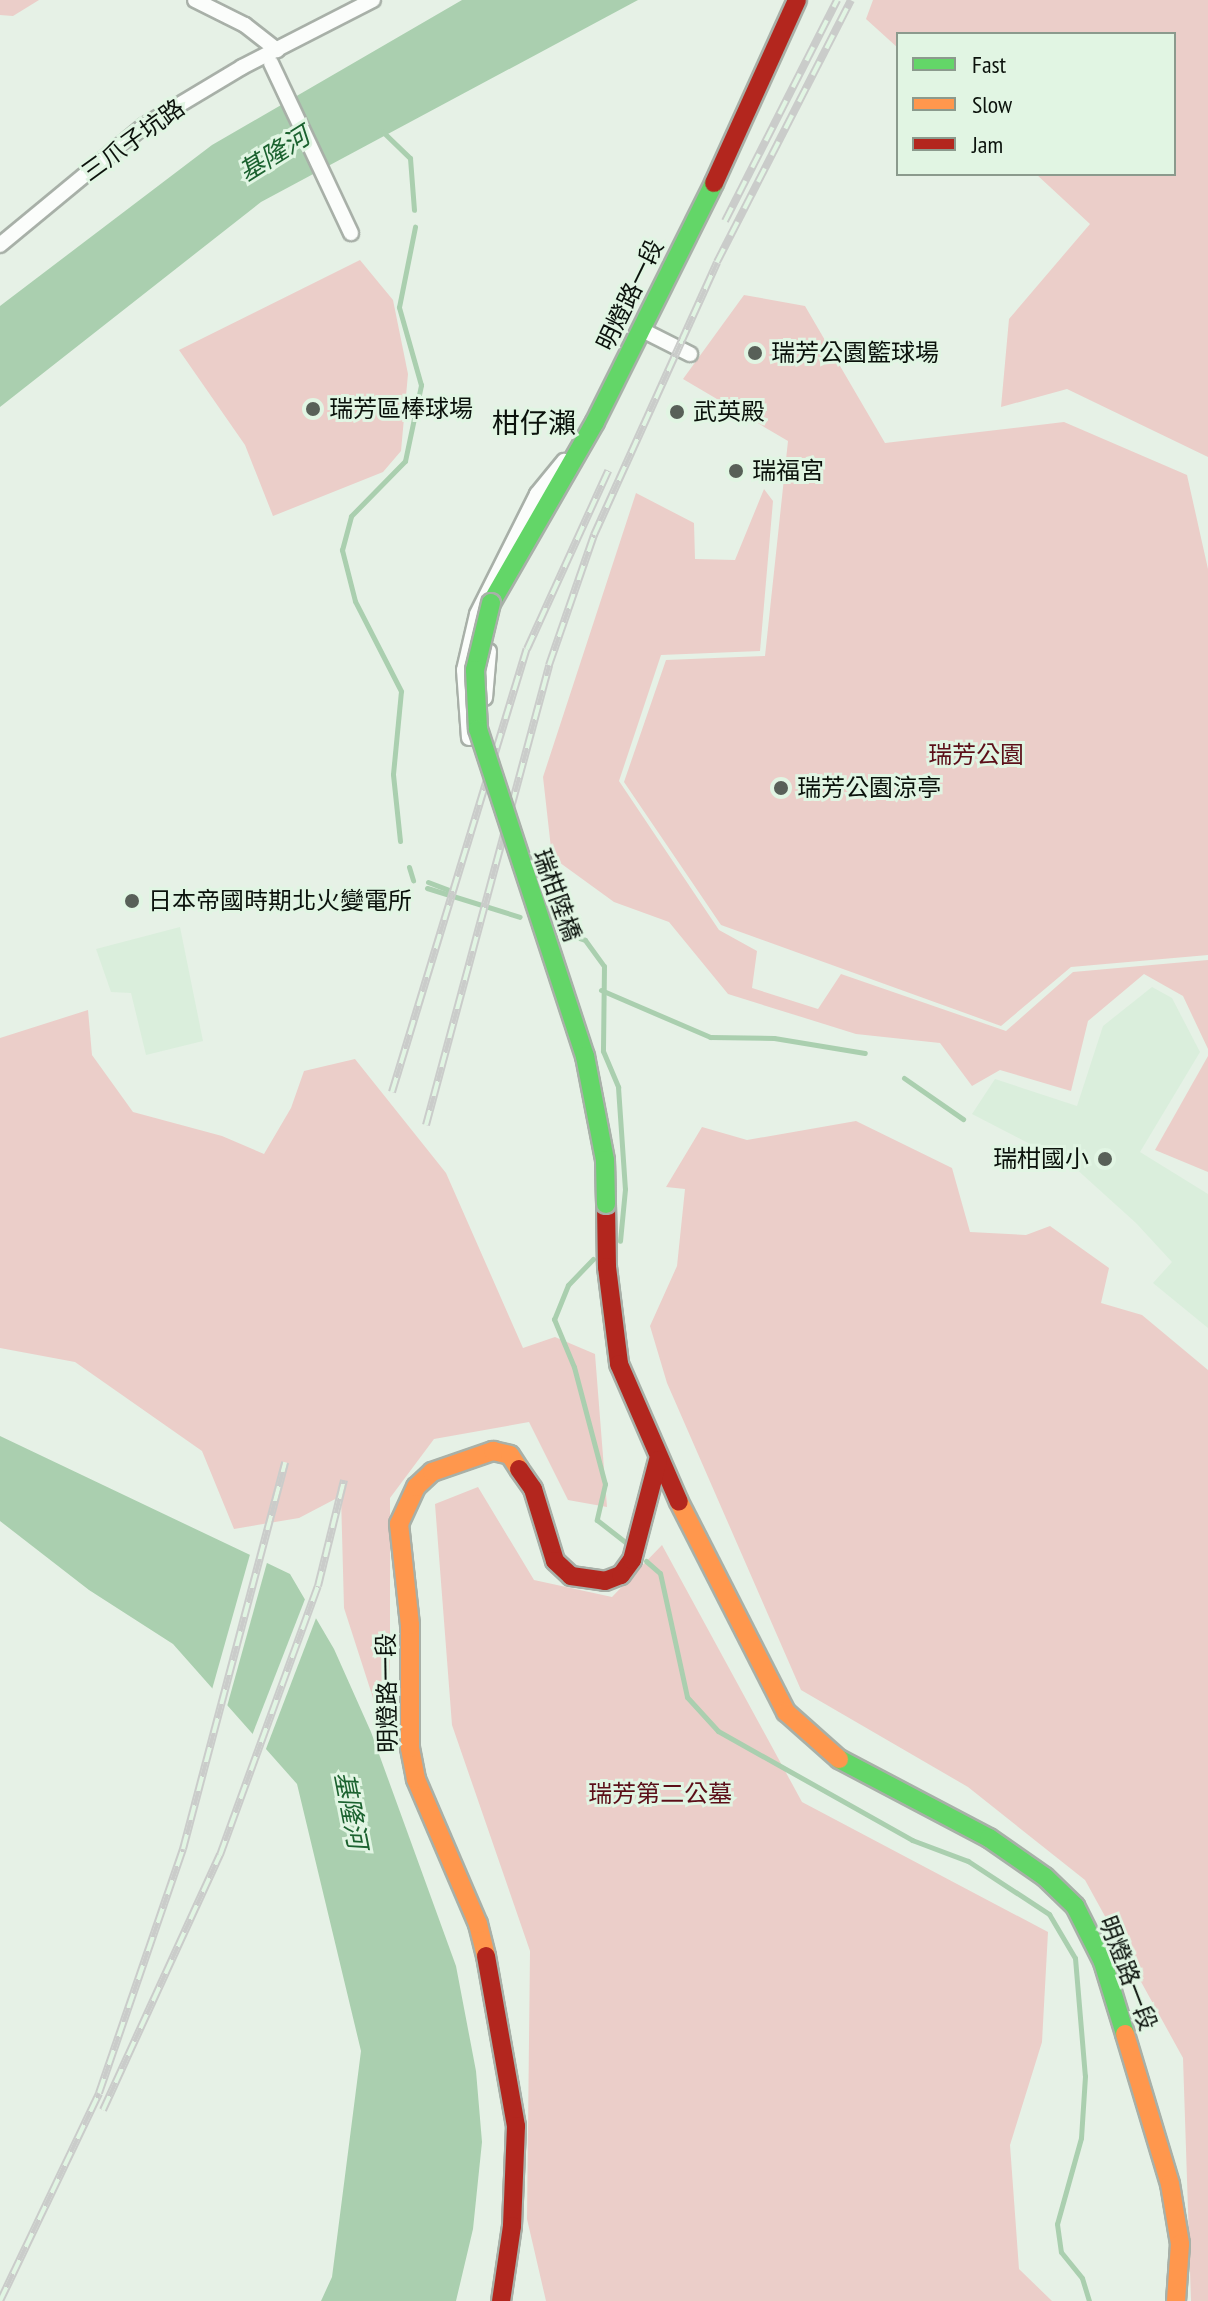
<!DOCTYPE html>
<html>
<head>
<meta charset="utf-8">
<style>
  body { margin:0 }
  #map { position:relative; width:1208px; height:2301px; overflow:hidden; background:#e6f1e6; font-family:"PT Sans Narrow","Noto Sans TC",sans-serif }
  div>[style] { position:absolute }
  .built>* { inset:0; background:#daeedc }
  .green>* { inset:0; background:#ebcec9 }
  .water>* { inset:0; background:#aacfaf }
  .pier>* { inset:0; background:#e6f1e6 }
  .stream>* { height:5px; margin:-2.5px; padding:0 2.5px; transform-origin:2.5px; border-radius:2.5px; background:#aacfaf }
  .roads { filter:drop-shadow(2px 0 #a8b0a8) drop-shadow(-2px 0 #a8b0a8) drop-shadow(0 2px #a8b0a8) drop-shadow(0 -2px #a8b0a8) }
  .street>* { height:14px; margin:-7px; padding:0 7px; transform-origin:7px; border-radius:7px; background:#fbfdfb }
  .fast>* { height:18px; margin:-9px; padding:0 9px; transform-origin:9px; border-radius:9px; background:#63d668 }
  .slow>* { height:18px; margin:-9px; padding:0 9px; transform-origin:9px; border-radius:9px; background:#ff974d }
  .jam>* { height:18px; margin:-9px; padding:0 9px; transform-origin:9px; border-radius:9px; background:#b3261e }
  .rail>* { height:8px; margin-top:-4px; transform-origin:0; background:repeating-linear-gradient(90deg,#e1f5e3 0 15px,#caccca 0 30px); box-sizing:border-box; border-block:2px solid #caccca }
  .bridges { filter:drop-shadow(2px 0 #a8b0a8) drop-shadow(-2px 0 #a8b0a8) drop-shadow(0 2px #a8b0a8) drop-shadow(0 -2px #a8b0a8) }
  .fast-bridge>* { height:18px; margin:-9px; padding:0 9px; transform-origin:9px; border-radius:9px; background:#63d668 }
  .dots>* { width:22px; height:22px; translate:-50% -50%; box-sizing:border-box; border:4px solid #e1f5e3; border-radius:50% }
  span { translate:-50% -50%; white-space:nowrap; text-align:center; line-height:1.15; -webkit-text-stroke:6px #e1f5e3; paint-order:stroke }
  .street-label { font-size:24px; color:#0b120c }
  .poi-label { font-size:24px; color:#0b120c }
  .left { translate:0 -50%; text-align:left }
  .right { translate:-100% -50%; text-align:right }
  .park-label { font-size:24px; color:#5b0e18 }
  .water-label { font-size:26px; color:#1b622f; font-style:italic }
  .quarter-label { font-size:28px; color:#0b120c }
  .legend { position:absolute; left:896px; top:32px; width:280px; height:144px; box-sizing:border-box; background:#e1f5e3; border:2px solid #8b9a8d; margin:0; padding:10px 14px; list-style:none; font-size:24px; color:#0b120c }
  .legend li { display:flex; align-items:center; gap:16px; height:40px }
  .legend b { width:40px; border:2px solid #8b9a8d }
</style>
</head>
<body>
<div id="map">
  <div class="built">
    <i style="clip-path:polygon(180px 927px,203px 1041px,146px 1055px,131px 993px,111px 992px,96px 949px)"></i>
    <i style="clip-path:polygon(1152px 987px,1172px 998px,1200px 1052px,1140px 1152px,1208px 1194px,1208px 1328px,1153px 1283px,1172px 1262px,1136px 1223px,1073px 1166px,972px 1114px,995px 1079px,1077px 1106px,1103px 1026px)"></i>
  </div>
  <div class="green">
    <i style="clip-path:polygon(0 0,39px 0,13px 16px,0 15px)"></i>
    <i style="clip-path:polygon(873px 0,1208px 0,1208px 457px,1067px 389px,1001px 407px,1009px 319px,1090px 224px,1036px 174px,1174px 174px,1174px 34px,898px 34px,898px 48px,866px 19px)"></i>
    <i style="clip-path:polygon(360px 260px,393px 300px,408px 374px,401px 451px,383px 472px,273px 516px,245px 445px,179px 350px)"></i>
    <i style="clip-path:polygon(744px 295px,805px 306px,885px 443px,1064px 422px,1187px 475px,1208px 569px,1208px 955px,1071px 967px,1001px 1026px,721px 925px,624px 782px,666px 660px,765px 656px,788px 441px,683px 379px)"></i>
    <i style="clip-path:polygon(764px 489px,773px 501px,760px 651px,661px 655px,619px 781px,719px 930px,757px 951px,752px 988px,818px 1009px,841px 974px,1006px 1031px,1073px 972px,1208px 960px,1208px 1049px,1183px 996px,1144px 974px,1088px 1021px,1071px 1091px,1000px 1070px,972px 1086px,940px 1043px,856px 1034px,728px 994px,669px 922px,614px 902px,552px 857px,543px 777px,636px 493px,694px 523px,695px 559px,735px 560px)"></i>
    <i style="clip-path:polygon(88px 1010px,92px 1055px,133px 1112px,222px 1136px,264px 1154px,291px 1108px,304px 1071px,355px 1059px,446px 1173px,523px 1348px,555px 1337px,595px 1354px,607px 1507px,568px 1500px,529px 1422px,434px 1439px,390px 1498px,390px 1668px,384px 1732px,344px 1608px,341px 1496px,299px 1518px,234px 1529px,202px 1451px,75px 1362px,0 1348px,0 1038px)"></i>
    <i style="clip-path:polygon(1208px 1056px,1208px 1172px,1155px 1150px)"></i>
    <i style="clip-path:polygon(856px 1121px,952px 1168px,970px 1232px,1026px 1235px,1050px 1226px,1109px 1268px,1101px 1303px,1142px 1315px,1208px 1370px,1208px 2301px,1191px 2301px,1183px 2058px,1085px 1880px,968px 1787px,801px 1690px,667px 1383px,650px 1326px,677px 1266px,685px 1189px,666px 1187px,702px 1127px,747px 1140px)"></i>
    <i style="clip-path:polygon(478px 1487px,534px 1580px,612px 1597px,662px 1545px,802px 1802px,1048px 1932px,1042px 2042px,1010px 2145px,1019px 2269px,1052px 2301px,546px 2301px,527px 2219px,530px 1951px,452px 1725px,435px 1504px)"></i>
  </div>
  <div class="water">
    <i style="clip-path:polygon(462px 0,638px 0,261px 202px,0 407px,0 306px,212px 145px)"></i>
    <i style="clip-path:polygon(0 1436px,290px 1574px,334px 1649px,371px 1732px,456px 1966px,476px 2071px,482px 2142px,473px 2229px,456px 2301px,321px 2301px,332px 2277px,361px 2051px,297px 1784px,173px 1644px,89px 1590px,0 1521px)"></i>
  </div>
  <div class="pier">
    <i style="clip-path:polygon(251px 1551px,268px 1559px,226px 1710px,211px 1693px)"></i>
    <i style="clip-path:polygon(307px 1594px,318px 1613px,264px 1754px,251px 1738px)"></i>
  </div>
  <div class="stream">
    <i style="left:382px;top:131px;width:39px;rotate:44deg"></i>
    <i style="left:410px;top:158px;width:52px;rotate:85.6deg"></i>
    <i style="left:400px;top:841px;width:67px;rotate:-96deg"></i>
    <i style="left:393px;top:774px;width:83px;rotate:-84.5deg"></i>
    <i style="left:401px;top:691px;width:101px;rotate:-117.1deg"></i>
    <i style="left:355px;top:601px;width:53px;rotate:-104.3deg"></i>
    <i style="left:342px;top:550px;width:35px;rotate:-75deg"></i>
    <i style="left:351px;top:516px;width:77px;rotate:-45.5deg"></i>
    <i style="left:405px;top:461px;width:78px;rotate:-78.1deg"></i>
    <i style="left:421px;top:385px;width:81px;rotate:-105.8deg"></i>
    <i style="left:399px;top:307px;width:82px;rotate:-78.7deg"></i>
    <i style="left:409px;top:867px;width:14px;rotate:73deg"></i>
    <i style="left:428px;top:882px;width:22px;rotate:21deg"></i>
    <i style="left:427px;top:888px;width:97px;rotate:17.3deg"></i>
    <i style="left:564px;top:933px;width:22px;rotate:18deg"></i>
    <i style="left:585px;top:940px;width:32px;rotate:54deg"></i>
    <i style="left:604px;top:966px;width:85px;rotate:90.7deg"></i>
    <i style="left:603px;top:1051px;width:39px;rotate:67deg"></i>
    <i style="left:618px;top:1087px;width:102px;rotate:86.1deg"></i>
    <i style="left:625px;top:1189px;width:52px;rotate:95.5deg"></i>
    <i style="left:601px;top:990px;width:119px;rotate:23.3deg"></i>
    <i style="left:710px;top:1037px;width:64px;rotate:0.9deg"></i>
    <i style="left:774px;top:1038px;width:92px;rotate:9.4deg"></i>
    <i style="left:904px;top:1078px;width:72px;rotate:34.8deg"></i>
    <i style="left:593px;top:1259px;width:36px;rotate:134deg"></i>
    <i style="left:568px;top:1285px;width:37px;rotate:112deg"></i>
    <i style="left:554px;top:1319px;width:52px;rotate:67.4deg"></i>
    <i style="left:574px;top:1367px;width:121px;rotate:75.2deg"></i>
    <i style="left:605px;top:1484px;width:37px;rotate:103deg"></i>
    <i style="left:597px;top:1520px;width:37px;rotate:38deg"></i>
    <i style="left:646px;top:1561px;width:18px;rotate:41deg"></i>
    <i style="left:660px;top:1573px;width:127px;rotate:77.7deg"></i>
    <i style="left:687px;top:1697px;width:46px;rotate:47.6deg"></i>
    <i style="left:718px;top:1731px;width:223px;rotate:29.3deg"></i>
    <i style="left:912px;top:1840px;width:60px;rotate:20.6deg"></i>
    <i style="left:968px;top:1861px;width:97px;rotate:33.2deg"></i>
    <i style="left:1049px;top:1914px;width:51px;rotate:59.4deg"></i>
    <i style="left:1075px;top:1958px;width:118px;rotate:85.2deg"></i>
    <i style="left:1085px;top:2076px;width:62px;rotate:93.7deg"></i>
    <i style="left:1081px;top:2138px;width:89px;rotate:105.6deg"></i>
    <i style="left:1057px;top:2224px;width:28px;rotate:82deg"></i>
    <i style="left:1061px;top:2252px;width:33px;rotate:51deg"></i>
    <i style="left:1082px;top:2278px;width:24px;rotate:73deg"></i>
  </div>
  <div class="roads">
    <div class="street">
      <i style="left:195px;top:0;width:56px;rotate:26.6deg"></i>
      <i style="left:245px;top:25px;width:41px;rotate:38deg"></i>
      <i style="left:271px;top:63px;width:188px;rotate:64.8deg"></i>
      <i style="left:0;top:245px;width:187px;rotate:-39.6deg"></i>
      <i style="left:144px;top:126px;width:114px;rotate:-31deg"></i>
      <i style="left:242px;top:67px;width:147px;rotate:-27.1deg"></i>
      <i style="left:640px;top:329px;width:56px;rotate:26.6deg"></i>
      <i style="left:485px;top:698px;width:47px;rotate:-85.1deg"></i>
      <i style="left:469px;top:738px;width:68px;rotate:-94.2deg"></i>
      <i style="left:464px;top:670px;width:57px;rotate:-76.9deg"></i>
      <i style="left:477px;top:614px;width:134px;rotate:-63.4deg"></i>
      <i style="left:537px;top:494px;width:43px;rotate:-50.7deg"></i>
    </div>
    <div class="fast">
      <i style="left:491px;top:603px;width:209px;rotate:-60.1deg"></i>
      <i style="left:595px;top:422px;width:267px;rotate:-63.5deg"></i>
      <i style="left:839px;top:1759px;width:170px;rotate:27.8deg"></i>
      <i style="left:989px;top:1838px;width:68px;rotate:34.9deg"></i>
      <i style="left:1045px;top:1877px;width:42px;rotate:44deg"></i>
      <i style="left:1075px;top:1906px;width:63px;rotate:63.4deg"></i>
      <i style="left:1103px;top:1962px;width:75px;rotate:73deg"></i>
    </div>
    <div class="slow">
      <i style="left:679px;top:1502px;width:236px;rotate:63deg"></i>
      <i style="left:786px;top:1712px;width:71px;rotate:41.6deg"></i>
      <i style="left:486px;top:1956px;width:33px;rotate:-104deg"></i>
      <i style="left:478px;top:1924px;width:158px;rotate:-113.2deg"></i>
      <i style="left:416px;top:1779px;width:32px;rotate:-101deg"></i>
      <i style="left:410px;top:1748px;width:123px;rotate:-90deg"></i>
      <i style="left:410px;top:1625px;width:102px;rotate:-96.2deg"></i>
      <i style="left:399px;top:1524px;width:41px;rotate:-65.3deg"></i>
      <i style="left:416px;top:1487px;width:22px;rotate:-43deg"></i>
      <i style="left:432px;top:1472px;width:65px;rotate:-19deg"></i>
      <i style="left:493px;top:1451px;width:17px;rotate:13deg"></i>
      <i style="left:510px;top:1455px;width:17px;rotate:57deg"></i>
      <i style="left:1125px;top:2034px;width:157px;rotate:73.3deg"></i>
      <i style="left:1170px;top:2184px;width:61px;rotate:80.5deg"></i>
      <i style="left:1180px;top:2244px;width:57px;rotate:94deg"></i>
    </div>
    <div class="jam">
      <i style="left:714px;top:183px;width:201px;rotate:-65.6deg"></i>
      <i style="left:606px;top:1204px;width:63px;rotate:89.1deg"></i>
      <i style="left:607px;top:1267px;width:98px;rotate:82.9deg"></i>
      <i style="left:619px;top:1364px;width:150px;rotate:66.5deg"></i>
      <i style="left:519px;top:1469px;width:24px;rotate:55deg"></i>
      <i style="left:533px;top:1489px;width:75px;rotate:73deg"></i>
      <i style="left:555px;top:1561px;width:22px;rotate:43deg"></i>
      <i style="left:571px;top:1576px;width:34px;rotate:8deg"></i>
      <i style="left:605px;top:1581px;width:17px;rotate:-21deg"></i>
      <i style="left:621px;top:1575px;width:19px;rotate:-54deg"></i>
      <i style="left:632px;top:1560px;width:103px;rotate:-75.4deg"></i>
      <i style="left:486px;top:1956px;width:173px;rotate:80deg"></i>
      <i style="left:516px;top:2126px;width:100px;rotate:92.3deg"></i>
      <i style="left:512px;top:2226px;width:76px;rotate:98.3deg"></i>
    </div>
  </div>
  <div class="rail">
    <i style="left:725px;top:221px;width:248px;rotate:-63.1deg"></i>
    <i style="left:392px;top:1092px;width:463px;rotate:-73.1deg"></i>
    <i style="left:527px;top:649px;width:196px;rotate:-65.5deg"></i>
    <i style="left:426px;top:1125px;width:476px;rotate:-75deg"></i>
    <i style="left:549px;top:665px;width:138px;rotate:-70.9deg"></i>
    <i style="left:594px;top:535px;width:299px;rotate:-65.7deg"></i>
    <i style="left:717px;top:262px;width:294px;rotate:-62.9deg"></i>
    <i style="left:103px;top:2110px;width:281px;rotate:-65.4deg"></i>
    <i style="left:220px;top:1855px;width:286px;rotate:-70deg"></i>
    <i style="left:318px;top:1586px;width:109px;rotate:-76.2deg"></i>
    <i style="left:0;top:2301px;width:230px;rotate:-64.5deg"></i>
    <i style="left:99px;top:2093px;width:258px;rotate:-71deg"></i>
    <i style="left:183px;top:1849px;width:400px;rotate:-75.2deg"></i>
  </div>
  <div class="bridges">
    <div class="fast-bridge">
      <i style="left:491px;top:603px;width:69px;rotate:103.4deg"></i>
      <i style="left:475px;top:670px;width:59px;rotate:87.1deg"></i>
      <i style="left:478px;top:729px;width:344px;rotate:71.9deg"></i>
      <i style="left:585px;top:1056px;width:106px;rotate:79.1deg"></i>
      <i style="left:605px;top:1160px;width:44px;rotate:88.7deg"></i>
    </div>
  </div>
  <div class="dots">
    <i style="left:755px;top:353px;background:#586058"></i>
    <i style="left:313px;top:409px;background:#586058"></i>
    <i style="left:677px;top:412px;background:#586058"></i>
    <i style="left:736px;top:471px;background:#586058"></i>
    <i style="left:781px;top:788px;background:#586058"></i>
    <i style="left:132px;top:901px;background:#586058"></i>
    <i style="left:1105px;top:1159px;background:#586058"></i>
  </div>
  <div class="street-label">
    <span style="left:133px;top:140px;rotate:-36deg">三爪子坑路</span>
    <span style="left:630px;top:295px;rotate:-64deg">明燈路一段</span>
    <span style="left:557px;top:895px;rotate:70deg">瑞柑陸橋</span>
    <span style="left:387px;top:1693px;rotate:-91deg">明燈路一段</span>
    <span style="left:1128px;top:1973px;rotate:69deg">明燈路一段</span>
  </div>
  <div class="poi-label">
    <span class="left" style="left:771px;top:353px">瑞芳公園籃球場</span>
    <span class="left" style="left:329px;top:409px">瑞芳區棒球場</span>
    <span class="left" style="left:693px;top:412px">武英殿</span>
    <span class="left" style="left:752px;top:471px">瑞福宮</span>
    <span class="left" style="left:797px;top:788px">瑞芳公園涼亭</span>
    <span class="left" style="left:148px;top:901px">日本帝國時期北火變電所</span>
    <span class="right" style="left:1089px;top:1159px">瑞柑國小</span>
  </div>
  <div class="park-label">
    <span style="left:976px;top:755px">瑞芳公園</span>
    <span style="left:660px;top:1794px">瑞芳第二公墓</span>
  </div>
  <div class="water-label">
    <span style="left:274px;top:154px;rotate:-32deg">基隆河</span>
    <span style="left:351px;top:1810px;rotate:79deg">基隆河</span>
  </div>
  <div class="quarter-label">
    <span style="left:534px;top:423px">柑仔瀨</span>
  </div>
  <ul class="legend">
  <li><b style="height:10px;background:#63d668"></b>Fast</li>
  <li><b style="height:10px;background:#ff974d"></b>Slow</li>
  <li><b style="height:10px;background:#b3261e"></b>Jam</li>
  </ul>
</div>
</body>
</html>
